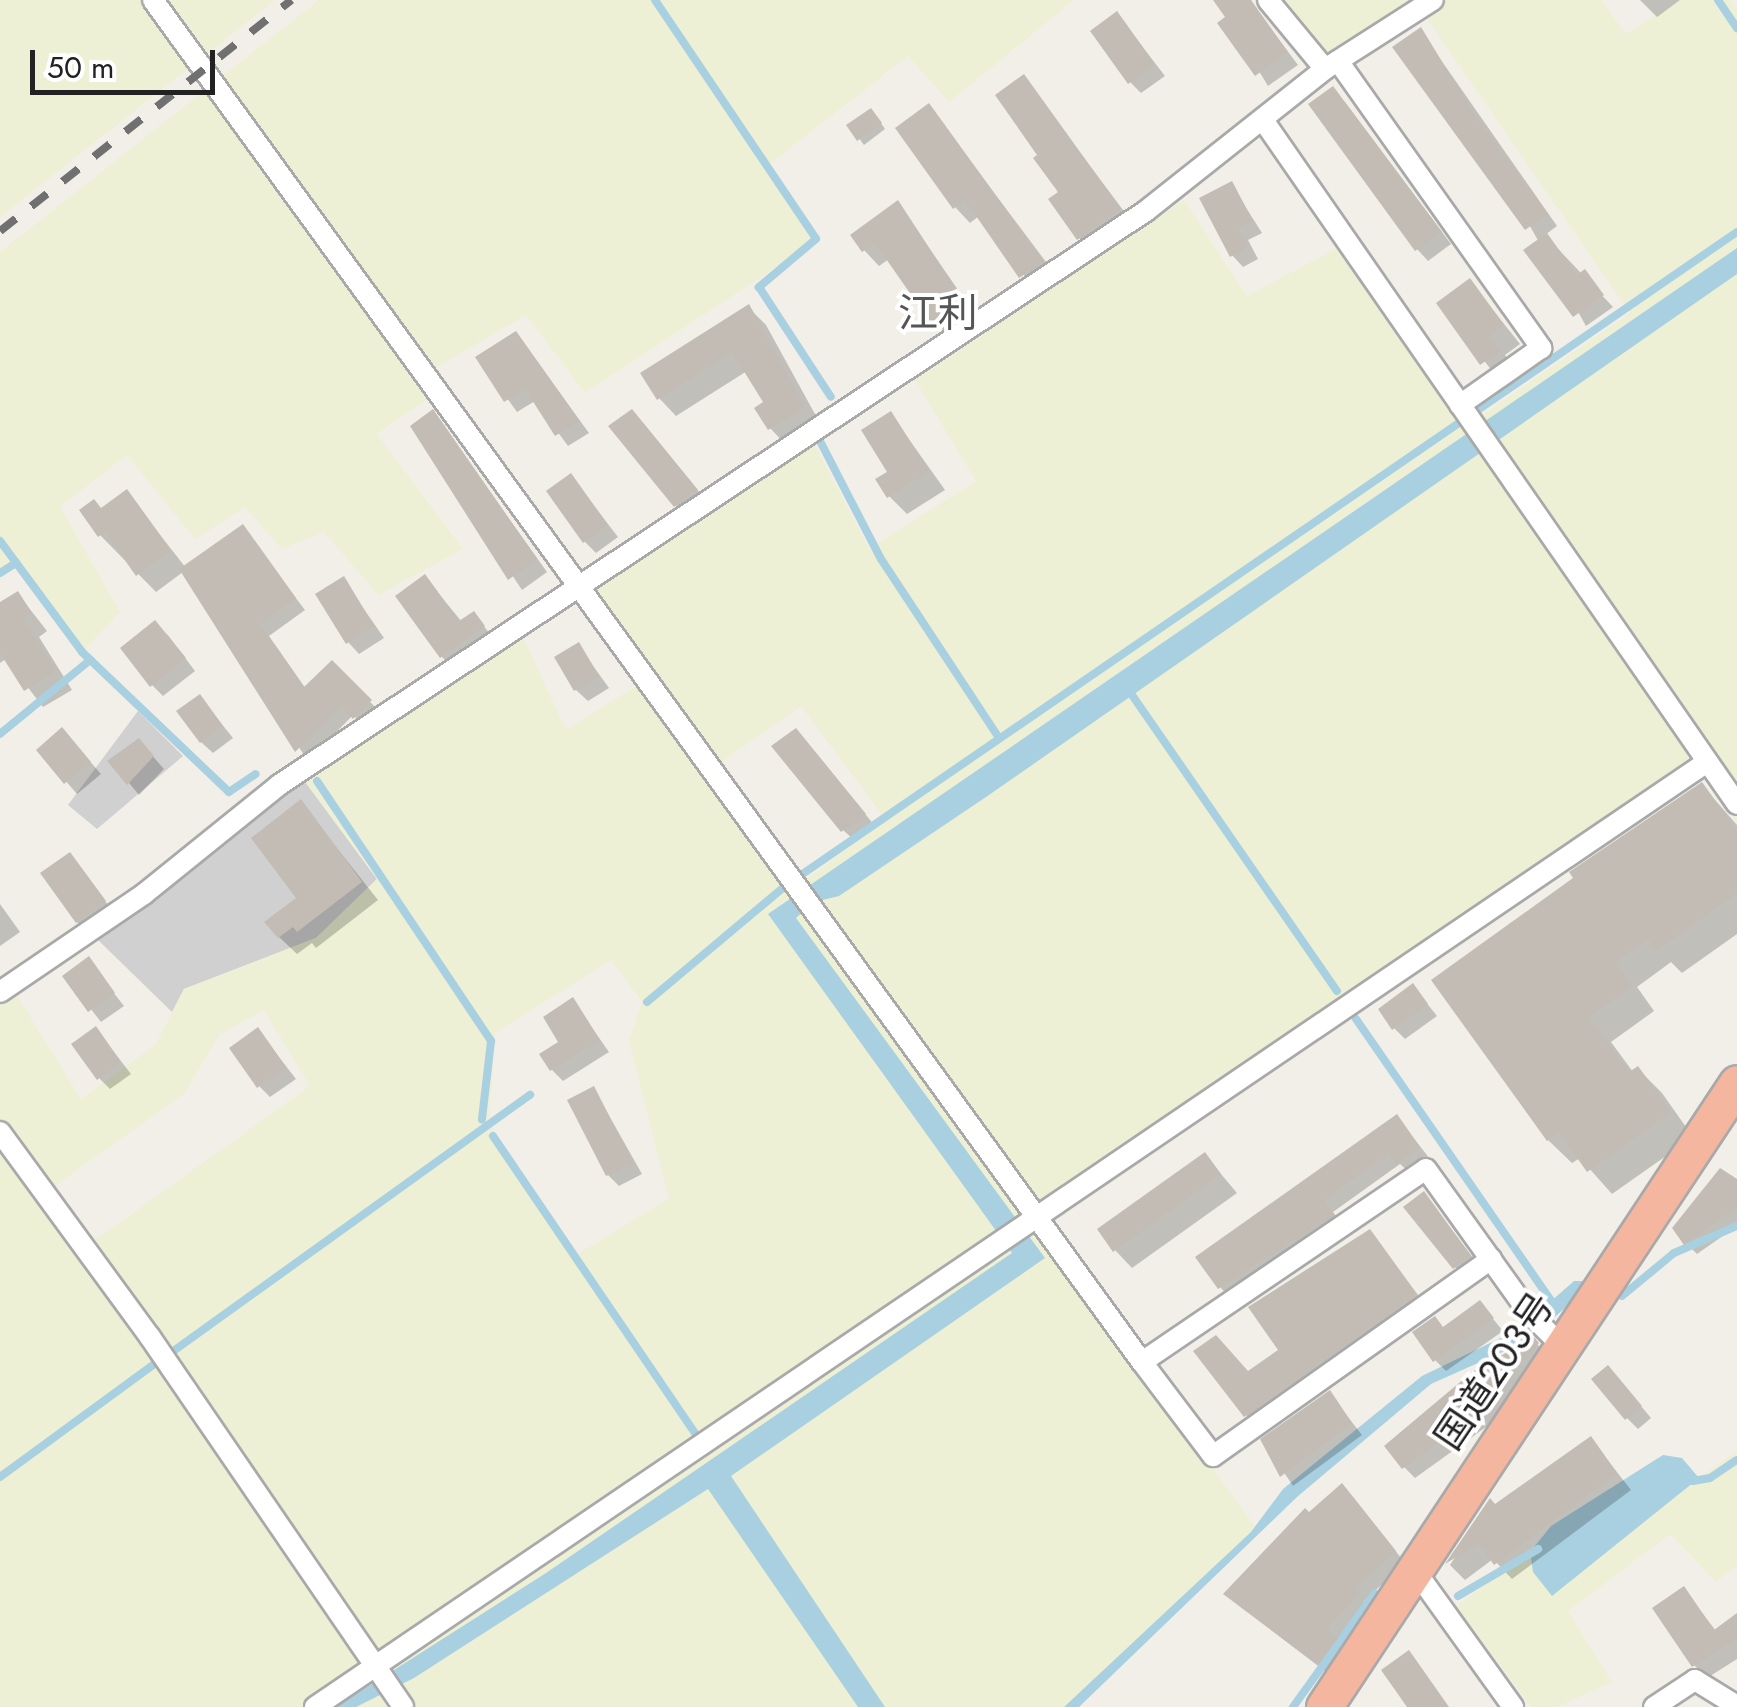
<!DOCTYPE html>
<html>
<head>
<meta charset="utf-8">
<style>
  body { margin:0 }
  #map { position:relative; width:1737px; height:1707px; overflow:hidden; background:#f2efe8; font-family:Jost,"Noto Sans JP",sans-serif }
  div>[style] { position:absolute }
  .religious>* { inset:0; background:#d0d0d0 }
  .farmland>* { inset:0; background:#edf0d4 }
  .water>* { inset:0; background:#a9d0e0 }
  .shadow>* { inset:0; background:#0003 }
  .stream>* { height:8px; margin:-4px; padding:0 4px; transform-origin:4px; border-radius:4px; background:#a9d0e0 }
  .building>* { inset:0; background:#c3bcb4 }
  .roads { filter:drop-shadow(2px 0 #a9a9a9) drop-shadow(-2px 0 #a9a9a9) drop-shadow(0 2px #a9a9a9) drop-shadow(0 -2px #a9a9a9) }
  .minor>* { height:20px; margin:-10px; padding:0 10px; transform-origin:10px; border-radius:10px; background:#fff }
  .trunk>* { height:35px; margin:-17.5px; padding:0 17.5px; transform-origin:17.5px; border-radius:17.5px; background:#f4b69e }
  .rail>* { height:8px; margin-top:-4px; transform-origin:0; background:repeating-linear-gradient(90deg,#707070 0 20px,transparent 0 40px) }
  span { translate:-50% -50%; white-space:nowrap; text-align:center; line-height:1.15; -webkit-text-stroke:8px #fff; paint-order:stroke }
  .street-label { font-size:38px; color:#222 }
  .neighbourhood-label { font-size:40px; color:#555 }
  .scale { position:absolute; left:30px; top:50px; width:185px; height:45px; box-sizing:border-box; border:5px solid #222; border-top:0; padding-left:12px; font-size:30px; line-height:35px; white-space:nowrap; color:#222; -webkit-text-stroke:8px #fff; paint-order:stroke }
</style>
</head>
<body>
<div id="map">
  <div class="religious">
    <i style="clip-path:polygon(138px 711px,183px 756px,97px 829px,68px 805px)"></i>
    <i style="clip-path:polygon(303px 779px,377px 879px,316px 938px,184px 989px,172px 1012px,97px 939px)"></i>
  </div>
  <div class="farmland">
    <i style="clip-path:polygon(0 0,275px 0,0 217px)"></i>
    <i style="clip-path:polygon(319px 0,1074px 0,949px 102px,908px 56px,767px 166px,820px 238px,585px 393px,526px 315px,416px 379px,427px 399px,377px 434px,463px 549px,378px 595px,324px 532px,282px 549px,245px 507px,195px 539px,127px 455px,60px 507px,120px 612px,82px 652px,16px 563px,0 573px,0 252px)"></i>
    <i style="clip-path:polygon(1258px 0,1411px 0,1310px 63px)"></i>
    <i style="clip-path:polygon(evenodd,1414px 0,1601px 0,1626px 34px,1681px 0,1730px 0,1737px 11px,1737px 823px,1689px 758px,1038px 1228px,1259px 1532px,1071px 1707px,0 1707px,0 1004px,18px 997px,81px 1099px,156px 1044px,184px 989px,316px 938px,377px 879px,303px 779px,522px 635px,566px 730px,652px 676px,594px 591px,813px 441px,869px 549px,976px 481px,915px 380px,1184px 200px,1247px 296px,1337px 248px,1462px 429px,1630px 313px,1414px 0,801px 706px,886px 820px,801px 883px,720px 763px,801px 706px,1414px 0,611px 960px,642px 1002px,629px 1041px,669px 1199px,576px 1255px,489px 1125px,495px 1033px,611px 960px,1414px 0,264px 1010px,310px 1086px,77px 1253px,39px 1197px,184px 1094px,219px 1035px,264px 1010px)"></i>
    <i style="clip-path:polygon(1737px 1451px,1737px 1565px,1716px 1582px,1670px 1534px,1568px 1611px,1612px 1682px,1557px 1707px,1531px 1707px,1456px 1606px,1539px 1547px,1699px 1478px)"></i>
  </div>
  <div class="water">
    <i style="clip-path:polygon(1737px 248px,1737px 274px,989px 795px,839px 896px,814px 902px,796px 918px,1045px 1258px,731px 1476px,885px 1707px,858px 1707px,708px 1489px,414px 1678px,356px 1707px,336px 1707px,546px 1573px,1012px 1253px,768px 914px)"></i>
    <i style="clip-path:polygon(1574px 1281px,1583px 1281px,1572px 1302px,1527px 1341px,1431px 1384px,1297px 1497px,1079px 1707px,1064px 1707px,1251px 1532px,1283px 1489px,1422px 1376px,1519px 1329px)"></i>
    <i style="clip-path:polygon(1663px 1455px,1682px 1458px,1699px 1478px,1552px 1596px,1533px 1572px,1530px 1552px,1551px 1526px)"></i>
  </div>
  <div class="shadow">
    <i style="clip-path:polygon(1216px 0,1249px 0,1298px 65px,1268px 86px)"></i>
    <i style="clip-path:polygon(1640px 0,1680px 0,1657px 17px)"></i>
    <i style="clip-path:polygon(1117px 14px,1165px 76px,1141px 93px,1130px 82px)"></i>
    <i style="clip-path:polygon(1420px 30px,1557px 226px,1545px 235px,1613px 307px,1586px 326px)"></i>
    <i style="clip-path:polygon(1024px 78px,1135px 226px,1095px 254px,1079px 238px,1041px 156px)"></i>
    <i style="clip-path:polygon(1344px 101px,1451px 244px,1428px 261px,1417px 249px)"></i>
    <i style="clip-path:polygon(929px 106px,1058px 278px,1037px 292px,979px 216px,970px 223px,955px 207px)"></i>
    <i style="clip-path:polygon(876px 116px,885px 129px,864px 145px,850px 126px)"></i>
    <i style="clip-path:polygon(1231px 184px,1262px 233px,1248px 240px,1258px 259px,1243px 267px,1232px 255px)"></i>
    <i style="clip-path:polygon(898px 203px,983px 326px,955px 346px,889px 259px,879px 266px,864px 250px)"></i>
    <i style="clip-path:polygon(1470px 281px,1520px 344px,1505px 355px,1516px 370px,1500px 381px,1439px 303px)"></i>
    <i style="clip-path:polygon(748px 307px,766px 325px,821px 425px,787px 446px,770px 428px,767px 403px,747px 371px,676px 416px,659px 398px)"></i>
    <i style="clip-path:polygon(516px 334px,589px 433px,568px 446px,535px 401px,517px 412px,478px 358px)"></i>
    <i style="clip-path:polygon(433px 412px,547px 572px,522px 590px,413px 426px)"></i>
    <i style="clip-path:polygon(891px 414px,945px 490px,907px 514px,889px 496px)"></i>
    <i style="clip-path:polygon(643px 423px,708px 503px,688px 516px,676px 505px)"></i>
    <i style="clip-path:polygon(571px 476px,618px 537px,596px 553px,585px 542px)"></i>
    <i style="clip-path:polygon(127px 493px,186px 568px,242px 528px,305px 610px,269px 636px,306px 689px,332px 663px,381px 713px,366px 728px,353px 715px,308px 761px,183px 572px,156px 592px,100px 535px,102px 510px)"></i>
    <i style="clip-path:polygon(425px 577px,462px 622px,473px 614px,500px 645px,459px 674px,442px 657px)"></i>
    <i style="clip-path:polygon(343px 579px,384px 638px,359px 654px,348px 642px)"></i>
    <i style="clip-path:polygon(18px 594px,47px 631px,39px 637px,72px 690px,43px 707px,6px 659px,0 663px,0 605px)"></i>
    <i style="clip-path:polygon(167px 634px,195px 671px,163px 696px,152px 685px)"></i>
    <i style="clip-path:polygon(578px 645px,609px 688px,588px 701px,576px 690px)"></i>
    <i style="clip-path:polygon(200px 697px,233px 738px,213px 753px,201px 742px)"></i>
    <i style="clip-path:polygon(73px 742px,101px 774px,77px 794px,39px 750px)"></i>
    <i style="clip-path:polygon(807px 743px,875px 826px,855px 841px,843px 830px)"></i>
    <i style="clip-path:polygon(150px 753px,164px 769px,139px 795px,111px 761px)"></i>
    <i style="clip-path:polygon(1702px 785px,1737px 825px,1737px 934px,1682px 973px,1671px 962px,1637px 987px,1654px 1011px,1611px 1042px,1633px 1072px,1638px 1069px,1662px 1093px,1693px 1137px,1612px 1194px,1580px 1158px,1572px 1163px,1548px 1140px,1577px 879px)"></i>
    <i style="clip-path:polygon(301px 803px,378px 900px,316px 948px,312px 943px,297px 954px,279px 937px,299px 898px)"></i>
    <i style="clip-path:polygon(70px 855px,115px 914px,89px 933px,77px 922px)"></i>
    <i style="clip-path:polygon(0 904px,20px 932px,0 946px)"></i>
    <i style="clip-path:polygon(88px 960px,124px 1006px,101px 1022px,65px 976px)"></i>
    <i style="clip-path:polygon(1413px 986px,1437px 1016px,1405px 1039px,1394px 1028px)"></i>
    <i style="clip-path:polygon(573px 1001px,609px 1052px,563px 1081px,552px 1070px)"></i>
    <i style="clip-path:polygon(96px 1029px,131px 1074px,110px 1089px,99px 1078px)"></i>
    <i style="clip-path:polygon(258px 1030px,296px 1079px,270px 1097px,259px 1086px)"></i>
    <i style="clip-path:polygon(594px 1089px,642px 1174px,619px 1186px,608px 1175px)"></i>
    <i style="clip-path:polygon(1397px 1117px,1430px 1159px,1410px 1173px,1400px 1164px,1333px 1212px,1344px 1227px,1231px 1299px,1220px 1287px)"></i>
    <i style="clip-path:polygon(1205px 1155px,1237px 1193px,1132px 1268px,1115px 1250px)"></i>
    <i style="clip-path:polygon(1737px 1182px,1737px 1226px,1697px 1254px,1686px 1243px)"></i>
    <i style="clip-path:polygon(1424px 1194px,1481px 1268px,1467px 1279px,1455px 1267px)"></i>
    <i style="clip-path:polygon(1370px 1232px,1427px 1307px,1258px 1427px,1246px 1415px,1245px 1375px,1282px 1350px)"></i>
    <i style="clip-path:polygon(1480px 1303px,1503px 1331px,1446px 1371px,1435px 1360px,1445px 1329px)"></i>
    <i style="clip-path:polygon(1534px 1341px,1549px 1356px,1486px 1427px,1415px 1478px,1404px 1467px)"></i>
    <i style="clip-path:polygon(1619px 1380px,1651px 1418px,1638px 1429px,1627px 1418px)"></i>
    <i style="clip-path:polygon(1329px 1393px,1362px 1435px,1293px 1486px,1263px 1441px)"></i>
    <i style="clip-path:polygon(1591px 1439px,1631px 1490px,1512px 1579px,1493px 1559px,1465px 1580px,1450px 1565px,1491px 1502px,1495px 1506px)"></i>
    <i style="clip-path:polygon(1353px 1497px,1405px 1563px,1364px 1601px,1369px 1607px,1338px 1641px,1348px 1651px,1330px 1675px,1238px 1605px,1309px 1516px)"></i>
    <i style="clip-path:polygon(1684px 1589px,1716px 1631px,1737px 1616px,1737px 1659px,1707px 1678px,1694px 1665px)"></i>
  </div>
  <div class="stream">
    <i style="left:655px;top:0;width:288px;rotate:56deg"></i>
    <i style="left:816px;top:239px;width:75px;rotate:139.9deg"></i>
    <i style="left:759px;top:287px;width:131px;rotate:56.8deg"></i>
    <i style="left:1718px;top:0;width:34px;rotate:56deg"></i>
    <i style="left:820px;top:441px;width:133px;rotate:62.7deg"></i>
    <i style="left:881px;top:559px;width:214px;rotate:56.6deg"></i>
    <i style="left:0;top:541px;width:138px;rotate:53.5deg"></i>
    <i style="left:82px;top:652px;width:203px;rotate:43.6deg"></i>
    <i style="left:229px;top:792px;width:32px;rotate:-34deg"></i>
    <i style="left:0;top:573px;width:19px;rotate:-32deg"></i>
    <i style="left:1132px;top:695px;width:360px;rotate:55.3deg"></i>
    <i style="left:0;top:734px;width:117px;rotate:-39.4deg"></i>
    <i style="left:317px;top:781px;width:313px;rotate:56.2deg"></i>
    <i style="left:491px;top:1041px;width:79px;rotate:96.6deg"></i>
    <i style="left:647px;top:1002px;width:180px;rotate:-40deg"></i>
    <i style="left:785px;top:886px;width:1155px;rotate:-34.49deg"></i>
    <i style="left:1356px;top:1019px;width:341px;rotate:55.3deg"></i>
    <i style="left:493px;top:1136px;width:361px;rotate:55.8deg"></i>
    <i style="left:1622px;top:1296px;width:67px;rotate:-39.6deg"></i>
    <i style="left:1674px;top:1253px;width:69px;rotate:-23.2deg"></i>
    <i style="left:172px;top:1352px;width:441px;rotate:-35.7deg"></i>
    <i style="left:0;top:1477px;width:190px;rotate:-36.2deg"></i>
    <i style="left:1693px;top:1481px;width:17px;rotate:-10deg"></i>
    <i style="left:1710px;top:1478px;width:32px;rotate:-34deg"></i>
    <i style="left:1458px;top:1596px;width:93px;rotate:-30.4deg"></i>
    <i style="left:1293px;top:1707px;width:140px;rotate:-54.3deg"></i>
  </div>
  <div class="building">
    <i style="clip-path:polygon(1213px 0,1251px 0,1288px 52px,1255px 76px,1217px 23px,1225px 17px)"></i>
    <i style="clip-path:polygon(1117px 11px,1155px 64px,1128px 84px,1090px 31px)"></i>
    <i style="clip-path:polygon(1421px 27px,1475px 116px,1548px 214px,1525px 230px,1392px 47px)"></i>
    <i style="clip-path:polygon(1024px 74px,1121px 209px,1077px 240px,1048px 199px,1058px 192px,1033px 158px,1037px 155px,995px 95px)"></i>
    <i style="clip-path:polygon(1333px 86px,1442px 232px,1415px 251px,1308px 104px)"></i>
    <i style="clip-path:polygon(929px 103px,1044px 262px,1019px 278px,965px 200px,953px 209px,895px 128px)"></i>
    <i style="clip-path:polygon(871px 108px,882px 123px,857px 141px,846px 125px)"></i>
    <i style="clip-path:polygon(1232px 181px,1253px 221px,1238px 228px,1248px 247px,1230px 257px,1199px 198px)"></i>
    <i style="clip-path:polygon(898px 200px,969px 309px,937px 332px,875px 243px,862px 252px,850px 235px)"></i>
    <i style="clip-path:polygon(1547px 233px,1577px 275px,1585px 269px,1604px 295px,1573px 317px,1523px 250px)"></i>
    <i style="clip-path:polygon(1470px 278px,1504px 325px,1489px 336px,1500px 351px,1480px 365px,1436px 303px)"></i>
    <i style="clip-path:polygon(749px 304px,805px 407px,768px 430px,754px 408px,763px 402px,732px 352px,657px 400px,640px 373px)"></i>
    <i style="clip-path:polygon(516px 331px,580px 421px,555px 436px,525px 389px,504px 402px,475px 357px)"></i>
    <i style="clip-path:polygon(433px 409px,537px 559px,508px 580px,410px 426px)"></i>
    <i style="clip-path:polygon(632px 409px,698px 490px,674px 507px,608px 426px)"></i>
    <i style="clip-path:polygon(891px 411px,929px 471px,887px 498px,875px 479px,887px 472px,861px 430px)"></i>
    <i style="clip-path:polygon(571px 473px,608px 525px,583px 543px,546px 491px)"></i>
    <i style="clip-path:polygon(127px 489px,171px 550px,136px 576px,105px 532px,98px 537px,79px 510px,94px 499px,101px 508px)"></i>
    <i style="clip-path:polygon(243px 524px,296px 598px,260px 624px,304px 687px,332px 660px,372px 700px,353px 719px,341px 706px,295px 752px,179px 569px)"></i>
    <i style="clip-path:polygon(425px 574px,459px 621px,474px 611px,485px 626px,440px 658px,395px 596px)"></i>
    <i style="clip-path:polygon(344px 576px,374px 626px,346px 644px,315px 594px)"></i>
    <i style="clip-path:polygon(18px 591px,32px 613px,23px 618px,56px 671px,24px 691px,0 653px,0 602px)"></i>
    <i style="clip-path:polygon(155px 620px,186px 658px,150px 687px,120px 648px)"></i>
    <i style="clip-path:polygon(579px 642px,599px 676px,574px 691px,554px 657px)"></i>
    <i style="clip-path:polygon(200px 694px,223px 726px,200px 743px,176px 711px)"></i>
    <i style="clip-path:polygon(62px 727px,91px 762px,64px 784px,36px 750px)"></i>
    <i style="clip-path:polygon(796px 728px,866px 814px,841px 832px,771px 746px)"></i>
    <i style="clip-path:polygon(139px 738px,154px 756px,127px 785px,107px 761px)"></i>
    <i style="clip-path:polygon(1702px 782px,1737px 831px,1737px 893px,1656px 951px,1648px 939px,1615px 962px,1632px 986px,1589px 1017px,1629px 1072px,1638px 1066px,1671px 1112px,1587px 1172px,1559px 1132px,1547px 1141px,1431px 980px,1573px 878px,1569px 872px)"></i>
    <i style="clip-path:polygon(301px 799px,362px 882px,297px 932px,293px 927px,278px 938px,264px 922px,296px 898px,251px 838px)"></i>
    <i style="clip-path:polygon(70px 852px,106px 901px,76px 923px,40px 873px)"></i>
    <i style="clip-path:polygon(89px 956px,115px 993px,88px 1012px,62px 976px)"></i>
    <i style="clip-path:polygon(1413px 983px,1428px 1004px,1392px 1030px,1378px 1009px)"></i>
    <i style="clip-path:polygon(573px 997px,600px 1040px,550px 1071px,539px 1054px,558px 1042px,543px 1017px)"></i>
    <i style="clip-path:polygon(96px 1026px,121px 1062px,97px 1080px,71px 1044px)"></i>
    <i style="clip-path:polygon(258px 1027px,286px 1067px,257px 1088px,229px 1048px)"></i>
    <i style="clip-path:polygon(594px 1086px,633px 1163px,606px 1176px,567px 1100px)"></i>
    <i style="clip-path:polygon(1397px 1114px,1420px 1147px,1396px 1164px,1389px 1153px,1324px 1200px,1334px 1215px,1218px 1289px,1195px 1257px)"></i>
    <i style="clip-path:polygon(1205px 1152px,1221px 1174px,1113px 1252px,1097px 1229px)"></i>
    <i style="clip-path:polygon(1720px 1168px,1737px 1179px,1737px 1207px,1684px 1245px,1672px 1228px)"></i>
    <i style="clip-path:polygon(1424px 1191px,1471px 1256px,1453px 1269px,1403px 1207px)"></i>
    <i style="clip-path:polygon(1370px 1229px,1417px 1294px,1244px 1417px,1193px 1351px,1216px 1335px,1248px 1371px,1278px 1350px,1248px 1307px)"></i>
    <i style="clip-path:polygon(1480px 1300px,1494px 1318px,1433px 1362px,1412px 1332px,1435px 1316px,1443px 1327px)"></i>
    <i style="clip-path:polygon(1534px 1337px,1539px 1343px,1474px 1416px,1402px 1469px,1384px 1446px,1472px 1372px)"></i>
    <i style="clip-path:polygon(1608px 1365px,1642px 1406px,1625px 1420px,1591px 1379px)"></i>
    <i style="clip-path:polygon(1330px 1390px,1352px 1423px,1280px 1477px,1260px 1439px)"></i>
    <i style="clip-path:polygon(1591px 1436px,1617px 1473px,1494px 1565px,1479px 1543px,1445px 1564px,1490px 1498px,1495px 1504px)"></i>
    <i style="clip-path:polygon(1342px 1483px,1396px 1551px,1355px 1589px,1360px 1594px,1327px 1629px,1338px 1638px,1318px 1665px,1223px 1594px,1305px 1508px,1309px 1512px)"></i>
    <i style="clip-path:polygon(1684px 1586px,1714px 1630px,1737px 1613px,1737px 1638px,1692px 1667px,1652px 1608px)"></i>
    <i style="clip-path:polygon(1409px 1650px,1449px 1707px,1407px 1707px,1381px 1670px)"></i>
  </div>
  <div class="roads">
    <div class="minor">
      <i style="left:153px;top:0;width:1683px;rotate:54.02deg"></i>
      <i style="left:1142px;top:1362px;width:343px;rotate:-34.2deg"></i>
      <i style="left:1426px;top:1169px;width:177px;rotate:54.4deg"></i>
      <i style="left:1529px;top:1313px;width:47px;rotate:45deg"></i>
      <i style="left:1268px;top:0;width:89px;rotate:50.4deg"></i>
      <i style="left:1338px;top:61px;width:352px;rotate:54.7deg"></i>
      <i style="left:1541px;top:348px;width:99px;rotate:144.9deg"></i>
      <i style="left:1263px;top:120px;width:832px;rotate:55.28deg"></i>
      <i style="left:0;top:992px;width:174px;rotate:-34.2deg"></i>
      <i style="left:144px;top:894px;width:174px;rotate:-38.9deg"></i>
      <i style="left:279px;top:785px;width:1040px;rotate:-33.51deg"></i>
      <i style="left:1146px;top:211px;width:228px;rotate:-38.4deg"></i>
      <i style="left:1325px;top:69px;width:128px;rotate:-32.6deg"></i>
      <i style="left:0;top:1132px;width:254px;rotate:53.8deg"></i>
      <i style="left:150px;top:1337px;width:448px;rotate:55.6deg"></i>
      <i style="left:1142px;top:1362px;width:118px;rotate:52.9deg"></i>
      <i style="left:1213px;top:1456px;width:341px;rotate:-35.3deg"></i>
      <i style="left:1414px;top:1569px;width:170px;rotate:54.3deg"></i>
      <i style="left:315px;top:1707px;width:1682px;rotate:-34.17deg"></i>
      <i style="left:1654px;top:1707px;width:49px;rotate:-33.4deg"></i>
      <i style="left:1695px;top:1680px;width:49px;rotate:31.8deg"></i>
    </div>
    <div class="trunk">
      <i style="left:1324px;top:1707px;width:748px;rotate:-56.5deg"></i>
    </div>
  </div>
  <div class="rail">
    <i style="left:0;top:231px;width:372px;rotate:-38.4deg"></i>
  </div>
  <div class="street-label">
    <span style="left:1494px;top:1371px;rotate:-56deg">国道203号</span>
  </div>
  <div class="neighbourhood-label">
    <span style="left:938px;top:313px">江利</span>
  </div>
  <div class="scale">50 m</div>
</div>
</body>
</html>
